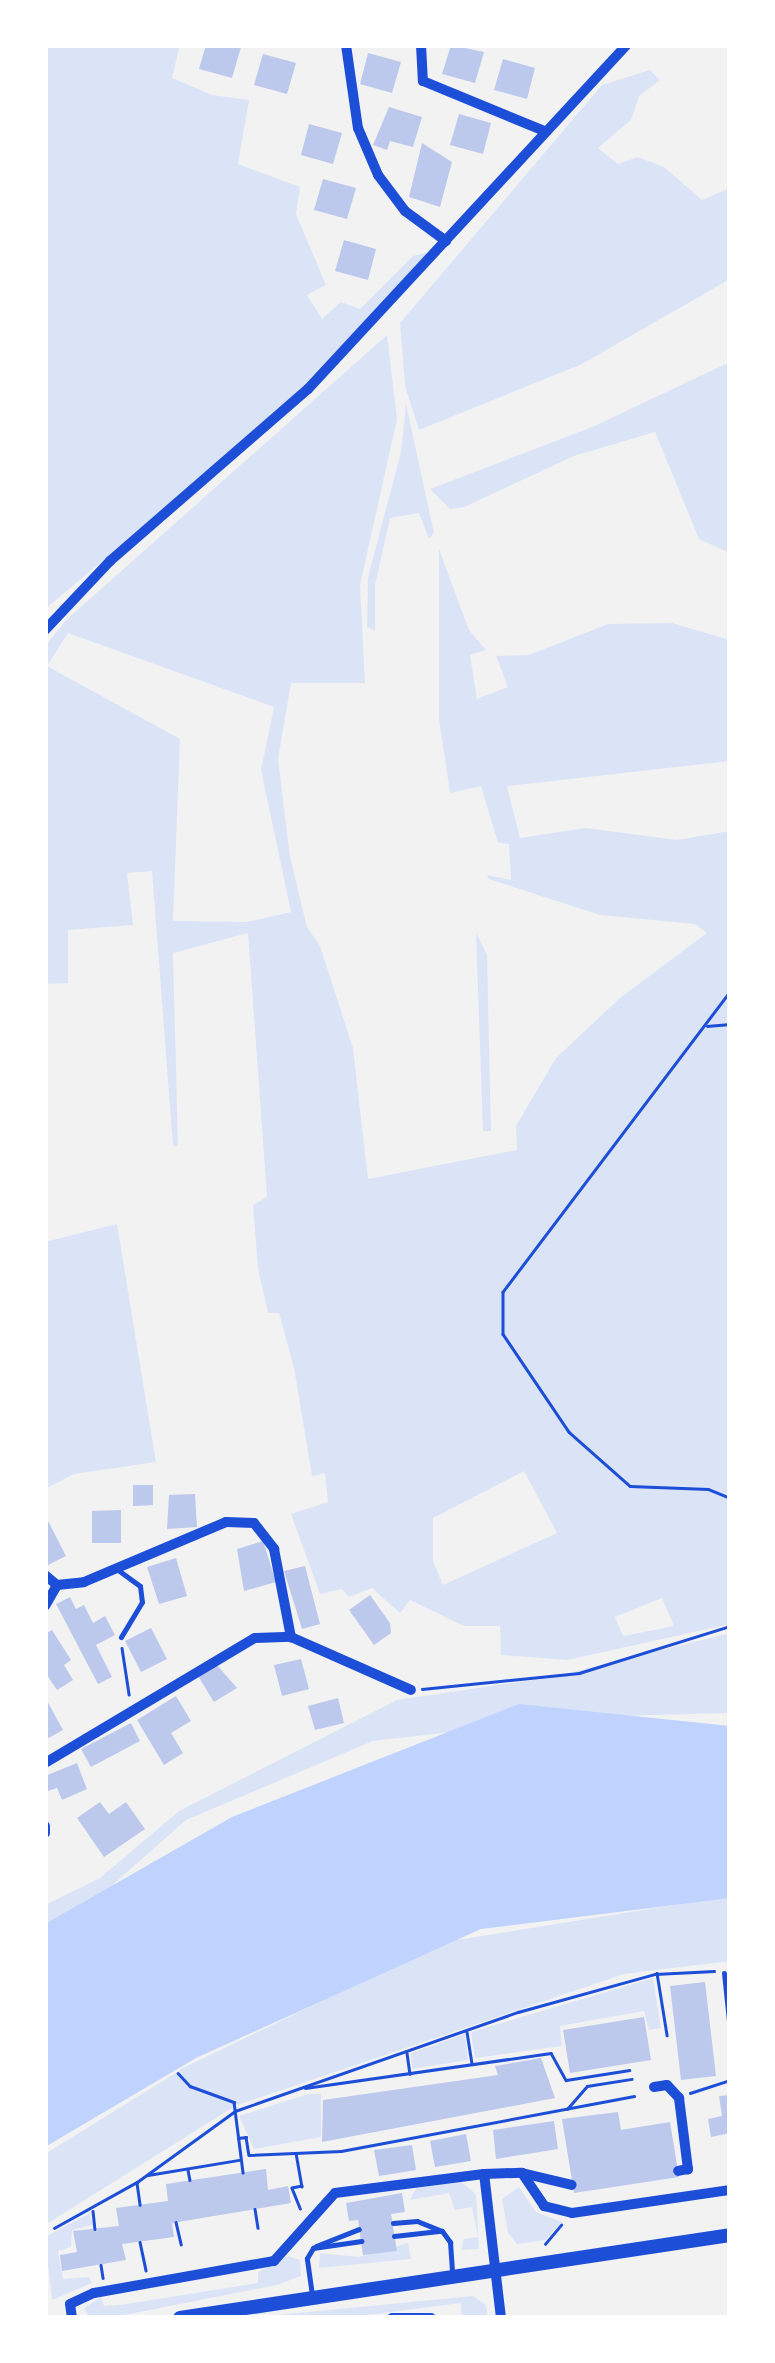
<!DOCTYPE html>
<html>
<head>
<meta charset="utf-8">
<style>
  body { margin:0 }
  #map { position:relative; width:775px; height:2363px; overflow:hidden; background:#f2f2f2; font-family:"Work Sans",sans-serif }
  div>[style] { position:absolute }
  .green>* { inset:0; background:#dbe4f7 }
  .water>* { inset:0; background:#bfd3fe }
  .building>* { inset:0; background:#bdc9ec }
  .path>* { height:2.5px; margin:-1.25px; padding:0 1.25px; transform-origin:1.25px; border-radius:1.25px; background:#1d4ed8 }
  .service>* { height:5px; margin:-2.5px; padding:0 2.5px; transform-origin:2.5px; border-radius:2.5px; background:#1d4ed8 }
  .minor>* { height:10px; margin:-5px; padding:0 5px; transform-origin:5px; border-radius:5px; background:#1d4ed8 }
  .tertiary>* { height:14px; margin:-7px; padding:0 7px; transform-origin:7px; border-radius:7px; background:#1d4ed8 }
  span { translate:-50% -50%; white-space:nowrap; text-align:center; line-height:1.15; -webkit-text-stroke:10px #fff; paint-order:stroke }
  .frame { position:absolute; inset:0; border:48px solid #fff; pointer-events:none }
</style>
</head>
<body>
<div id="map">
  <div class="green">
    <i style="clip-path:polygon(45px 45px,180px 45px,172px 78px,212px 95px,249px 100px,238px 164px,300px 187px,296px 214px,326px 285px,307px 295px,322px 319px,341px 302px,360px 309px,413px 256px,426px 253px,428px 259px,285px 409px,45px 609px)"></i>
    <i style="clip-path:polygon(650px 70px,660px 80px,639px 96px,631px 120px,598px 148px,618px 164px,638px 157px,664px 167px,702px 200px,730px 188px,730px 279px,582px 364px,419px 430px,405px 386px,400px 323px,602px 85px)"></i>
    <i style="clip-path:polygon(evenodd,387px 335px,397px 419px,360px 585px,365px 683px,291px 683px,278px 759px,290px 857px,307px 927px,320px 946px,353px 1048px,368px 1179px,517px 1150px,516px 1126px,556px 1058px,620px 998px,707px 933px,695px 924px,600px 915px,489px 879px,487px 875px,511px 880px,509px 844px,498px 843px,481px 786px,450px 793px,439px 719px,439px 549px,469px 630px,486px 650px,470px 655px,477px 699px,508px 687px,496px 656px,529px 655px,608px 624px,672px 623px,730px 640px,730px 761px,507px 786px,520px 838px,586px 828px,677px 840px,730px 831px,730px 1624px,567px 1660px,501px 1655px,500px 1626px,464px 1626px,410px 1600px,400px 1613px,372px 1588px,349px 1597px,342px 1589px,320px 1594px,291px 1514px,328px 1502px,325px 1473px,312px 1476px,294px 1368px,279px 1313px,268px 1313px,258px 1269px,253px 1205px,267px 1197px,248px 933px,173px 953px,178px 1146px,173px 1146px,152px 871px,127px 873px,133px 925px,68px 930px,68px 983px,45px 984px,45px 647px,65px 621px,387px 335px,68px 633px,274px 707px,261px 770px,291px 912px,247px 922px,173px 921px,180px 739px,47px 666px,68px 633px,387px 335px,524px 1471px,557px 1533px,443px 1585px,433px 1561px,433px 1518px,524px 1471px,387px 335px,662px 1598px,674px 1626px,623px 1636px,615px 1617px,662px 1598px)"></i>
    <i style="clip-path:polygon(730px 362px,730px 553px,699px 539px,655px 432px,574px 456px,464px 507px,450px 509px,430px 489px,592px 427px)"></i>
    <i style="clip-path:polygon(406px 404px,434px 533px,429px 539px,419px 513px,390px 518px,375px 585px,375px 631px,367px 627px,368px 577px,401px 452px)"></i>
    <i style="clip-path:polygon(476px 933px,487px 955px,491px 1131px,483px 1131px)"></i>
    <i style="clip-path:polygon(117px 1224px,156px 1462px,74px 1474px,45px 1489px,45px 1242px)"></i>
    <i style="clip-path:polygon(730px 1633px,730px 1713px,582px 1717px,373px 1741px,186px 1820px,99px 1897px,45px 1930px,45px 1905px,100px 1878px,179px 1811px,397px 1700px,553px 1677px)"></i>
    <i style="clip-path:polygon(730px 1896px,730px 1961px,624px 1974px,235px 2106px,45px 2225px,45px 2154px,187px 2066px,444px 1942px)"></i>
    <i style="clip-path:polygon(653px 1978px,661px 2028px,649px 2030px,644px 2011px,560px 2026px,562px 2046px,475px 2058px,471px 2032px)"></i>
    <i style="clip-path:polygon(465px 2034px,468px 2060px,412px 2069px,411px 2053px)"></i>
    <i style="clip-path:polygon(308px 2094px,321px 2094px,321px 2137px,254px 2149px,239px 2116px)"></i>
    <i style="clip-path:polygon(460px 2181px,476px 2194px,479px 2249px,461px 2250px,464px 2239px,478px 2237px,472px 2207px,455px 2210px,449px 2193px,410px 2200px,417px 2186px)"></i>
    <i style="clip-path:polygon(519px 2187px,536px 2212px,562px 2222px,545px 2240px,517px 2244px,508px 2233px,502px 2199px)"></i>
    <i style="clip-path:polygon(90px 2213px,92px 2225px,72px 2230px,71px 2247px,58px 2251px,63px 2279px,89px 2277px,92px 2283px,52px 2300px,45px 2237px)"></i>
    <i style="clip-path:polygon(408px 2243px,411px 2259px,319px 2268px,320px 2253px,359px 2257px)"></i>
    <i style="clip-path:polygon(288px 2256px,300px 2260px,301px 2276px,277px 2285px,109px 2318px,89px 2318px,84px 2308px,101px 2297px,104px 2306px,120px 2305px,258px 2283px,258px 2272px)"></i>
    <i style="clip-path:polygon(473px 2296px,486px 2305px,488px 2318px,462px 2318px,461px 2303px,344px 2318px,247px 2318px)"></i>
  </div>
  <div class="water">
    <i style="clip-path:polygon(519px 1704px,730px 1726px,730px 1898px,481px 1929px,196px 2058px,45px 2147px,45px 1924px,232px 1817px)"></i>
  </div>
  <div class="building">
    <i style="clip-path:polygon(206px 45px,241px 47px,232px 78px,199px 69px)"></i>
    <i style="clip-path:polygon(451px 45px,484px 52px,475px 83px,442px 74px)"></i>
    <i style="clip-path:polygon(368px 53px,401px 62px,392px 93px,360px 84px)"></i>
    <i style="clip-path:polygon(263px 54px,296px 63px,287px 94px,254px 85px)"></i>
    <i style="clip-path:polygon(503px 59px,535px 68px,527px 99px,494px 90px)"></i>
    <i style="clip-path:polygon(389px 107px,422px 117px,413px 147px,390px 141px,387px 150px,373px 145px)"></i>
    <i style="clip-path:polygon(459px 114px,491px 123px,483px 154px,450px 145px)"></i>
    <i style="clip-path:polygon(309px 124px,342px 133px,333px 164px,301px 155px)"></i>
    <i style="clip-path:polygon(422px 143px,452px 162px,440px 207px,409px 197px)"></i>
    <i style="clip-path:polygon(323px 179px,356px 188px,347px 219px,314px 210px)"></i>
    <i style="clip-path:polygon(344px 240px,376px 249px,368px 280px,335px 271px)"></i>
    <i style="clip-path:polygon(133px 1485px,153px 1485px,153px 1505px,133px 1506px)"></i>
    <i style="clip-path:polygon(195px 1494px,197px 1527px,167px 1529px,169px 1495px)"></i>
    <i style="clip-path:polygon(121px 1510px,121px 1543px,92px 1543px,92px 1511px)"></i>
    <i style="clip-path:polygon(45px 1515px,66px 1556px,46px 1566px,45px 1564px)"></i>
    <i style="clip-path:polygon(263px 1541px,276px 1582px,244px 1591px,237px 1549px)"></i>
    <i style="clip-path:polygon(176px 1558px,187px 1596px,159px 1604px,147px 1567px)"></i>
    <i style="clip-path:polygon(305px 1566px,320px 1624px,302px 1629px,284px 1571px)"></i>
    <i style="clip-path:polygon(370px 1595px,390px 1623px,391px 1633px,374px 1645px,349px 1610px)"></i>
    <i style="clip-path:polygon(70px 1597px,76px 1609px,84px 1605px,93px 1623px,105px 1616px,115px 1635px,96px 1645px,112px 1677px,98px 1684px,56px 1604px)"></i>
    <i style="clip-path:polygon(151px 1628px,167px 1659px,141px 1672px,125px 1641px)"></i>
    <i style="clip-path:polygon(52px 1630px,71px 1660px,64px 1665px,73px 1680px,57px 1690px,45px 1672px,45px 1634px)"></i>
    <i style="clip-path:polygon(301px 1659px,309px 1689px,282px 1696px,274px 1665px)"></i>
    <i style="clip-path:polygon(217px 1665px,237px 1688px,214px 1702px,198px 1676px)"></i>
    <i style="clip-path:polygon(176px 1696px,191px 1721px,171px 1733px,183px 1753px,164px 1765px,137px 1720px)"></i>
    <i style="clip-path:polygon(45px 1697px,63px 1730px,45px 1740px)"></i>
    <i style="clip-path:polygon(338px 1698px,344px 1723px,315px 1730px,308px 1706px)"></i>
    <i style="clip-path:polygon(131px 1723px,140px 1741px,91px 1767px,81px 1749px)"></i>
    <i style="clip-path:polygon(77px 1763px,87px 1789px,62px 1800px,57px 1788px,48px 1791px,45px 1776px)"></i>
    <i style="clip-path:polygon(100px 1802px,109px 1814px,126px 1802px,145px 1829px,104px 1857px,77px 1818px)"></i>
    <i style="clip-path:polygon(705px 1982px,716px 2076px,681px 2080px,670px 1986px)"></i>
    <i style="clip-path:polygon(644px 2017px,651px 2060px,570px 2073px,563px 2030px)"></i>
    <i style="clip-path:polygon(541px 2058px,555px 2098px,322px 2142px,323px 2100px,498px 2075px,495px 2066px)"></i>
    <i style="clip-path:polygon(730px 2095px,730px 2133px,711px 2137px,708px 2119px,722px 2116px,719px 2096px)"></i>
    <i style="clip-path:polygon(618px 2112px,621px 2130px,670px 2122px,679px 2177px,574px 2193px,562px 2119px)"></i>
    <i style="clip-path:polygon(554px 2121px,558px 2149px,496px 2159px,493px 2130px)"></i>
    <i style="clip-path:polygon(466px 2134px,471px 2161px,435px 2167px,430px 2141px)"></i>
    <i style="clip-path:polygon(412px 2145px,416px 2170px,379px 2176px,374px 2150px)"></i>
    <i style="clip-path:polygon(266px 2169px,268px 2190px,288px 2186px,291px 2203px,172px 2223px,174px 2237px,122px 2244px,126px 2260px,62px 2271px,60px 2255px,77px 2252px,73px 2231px,119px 2226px,116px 2208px,168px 2201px,166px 2184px)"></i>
    <i style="clip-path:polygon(402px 2193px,405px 2212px,391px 2214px,397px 2251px,363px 2255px,358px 2220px,349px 2221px,346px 2203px)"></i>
  </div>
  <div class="path">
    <i style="left:730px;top:992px;width:376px;rotate:127.1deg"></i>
    <i style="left:503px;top:1292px;width:42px;rotate:90deg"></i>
    <i style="left:503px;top:1334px;width:118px;rotate:56deg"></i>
    <i style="left:569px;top:1432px;width:81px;rotate:41.5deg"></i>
    <i style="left:630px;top:1486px;width:78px;rotate:2.2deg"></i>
    <i style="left:708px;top:1489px;width:24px;rotate:22deg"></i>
    <i style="left:707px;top:1026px;width:23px;rotate:-5deg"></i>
    <i style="left:122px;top:1648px;width:47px;rotate:81.3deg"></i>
    <i style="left:422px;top:1689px;width:158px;rotate:-5.8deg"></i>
    <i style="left:579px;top:1673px;width:158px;rotate:-17.3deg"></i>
    <i style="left:657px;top:1973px;width:63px;rotate:80.8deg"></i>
    <i style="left:467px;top:2032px;width:31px;rotate:81deg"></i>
    <i style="left:407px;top:2053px;width:21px;rotate:82deg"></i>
    <i style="left:178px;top:2073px;width:18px;rotate:47deg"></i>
    <i style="left:190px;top:2086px;width:47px;rotate:20deg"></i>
    <i style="left:234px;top:2102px;width:71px;rotate:82.7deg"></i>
    <i style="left:305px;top:2088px;width:248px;rotate:-8.1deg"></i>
    <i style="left:551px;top:2053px;width:31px;rotate:61deg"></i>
    <i style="left:566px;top:2080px;width:64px;rotate:-9deg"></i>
    <i style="left:690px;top:2093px;width:42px;rotate:-18deg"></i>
    <i style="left:567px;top:2109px;width:30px;rotate:-49deg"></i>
    <i style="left:587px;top:2086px;width:45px;rotate:-9deg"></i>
    <i style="left:238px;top:2138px;width:8px;rotate:-7deg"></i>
    <i style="left:246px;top:2137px;width:18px;rotate:81deg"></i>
    <i style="left:249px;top:2155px;width:92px;rotate:-2.5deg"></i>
    <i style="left:341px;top:2151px;width:298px;rotate:-10.6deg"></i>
    <i style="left:296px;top:2153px;width:34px;rotate:80deg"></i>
    <i style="left:302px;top:2186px;width:10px;rotate:169deg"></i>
    <i style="left:292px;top:2188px;width:22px;rotate:68deg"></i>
    <i style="left:188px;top:2170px;width:10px;rotate:79deg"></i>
    <i style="left:148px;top:2175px;width:92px;rotate:-9.4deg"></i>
    <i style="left:137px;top:2183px;width:22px;rotate:82deg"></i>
    <i style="left:255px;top:2209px;width:19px;rotate:81deg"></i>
    <i style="left:93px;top:2211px;width:18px;rotate:84deg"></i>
    <i style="left:176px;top:2222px;width:23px;rotate:77deg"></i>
    <i style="left:54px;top:2228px;width:95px;rotate:-29deg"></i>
    <i style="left:137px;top:2182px;width:121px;rotate:-35.9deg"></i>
    <i style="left:235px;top:2111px;width:300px;rotate:-19.3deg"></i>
    <i style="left:518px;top:2012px;width:142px;rotate:-15.5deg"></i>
    <i style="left:655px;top:1974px;width:59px;rotate:-2.9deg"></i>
    <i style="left:140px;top:2242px;width:29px;rotate:78deg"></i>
    <i style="left:545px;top:2244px;width:25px;rotate:-50deg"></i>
    <i style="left:101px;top:2265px;width:13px;rotate:81deg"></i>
  </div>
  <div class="service">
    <i style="left:118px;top:1570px;width:27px;rotate:36deg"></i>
    <i style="left:140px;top:1586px;width:16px;rotate:83deg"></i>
    <i style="left:142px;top:1602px;width:41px;rotate:121deg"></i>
    <i style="left:724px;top:1973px;width:57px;rotate:84deg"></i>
    <i style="left:393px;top:2223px;width:24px;rotate:-5deg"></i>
    <i style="left:417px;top:2221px;width:27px;rotate:22deg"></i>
    <i style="left:442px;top:2231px;width:14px;rotate:54deg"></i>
    <i style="left:450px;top:2242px;width:31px;rotate:86deg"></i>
    <i style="left:394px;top:2236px;width:45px;rotate:-6.3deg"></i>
    <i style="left:316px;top:2246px;width:46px;rotate:-21.6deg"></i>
    <i style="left:312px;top:2295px;width:37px;rotate:-98deg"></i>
    <i style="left:307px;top:2258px;width:12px;rotate:-59deg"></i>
    <i style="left:313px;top:2248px;width:49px;rotate:-8.3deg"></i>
  </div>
  <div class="minor">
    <i style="left:346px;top:45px;width:84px;rotate:81.8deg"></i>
    <i style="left:358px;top:128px;width:51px;rotate:66.9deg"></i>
    <i style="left:378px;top:175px;width:45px;rotate:53.1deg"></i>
    <i style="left:405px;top:211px;width:51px;rotate:36.2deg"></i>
    <i style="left:421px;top:45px;width:36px;rotate:87deg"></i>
    <i style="left:423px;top:81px;width:129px;rotate:22.4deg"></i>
    <i style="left:45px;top:630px;width:95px;rotate:-46.7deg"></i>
    <i style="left:110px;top:561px;width:262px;rotate:-41deg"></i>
    <i style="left:308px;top:389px;width:468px;rotate:-47.2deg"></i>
    <i style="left:45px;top:1575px;width:16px;rotate:40deg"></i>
    <i style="left:57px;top:1585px;width:27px;rotate:-6deg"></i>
    <i style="left:84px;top:1582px;width:154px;rotate:-22.9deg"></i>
    <i style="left:226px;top:1522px;width:28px;rotate:2deg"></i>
    <i style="left:254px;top:1523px;width:33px;rotate:52deg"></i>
    <i style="left:274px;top:1549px;width:90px;rotate:79.1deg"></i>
    <i style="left:45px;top:1606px;width:24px;rotate:-60deg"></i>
    <i style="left:45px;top:1763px;width:244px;rotate:-30.8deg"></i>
    <i style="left:255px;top:1638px;width:36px;rotate:-2deg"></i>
    <i style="left:291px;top:1637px;width:131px;rotate:23.8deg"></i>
    <i style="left:45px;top:1826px;width:7px;rotate:90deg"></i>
    <i style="left:654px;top:2087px;width:13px;rotate:-9deg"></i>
    <i style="left:667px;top:2085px;width:18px;rotate:47deg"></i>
    <i style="left:679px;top:2098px;width:72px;rotate:82.8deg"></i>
    <i style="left:688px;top:2169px;width:10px;rotate:169deg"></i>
    <i style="left:522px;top:2173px;width:51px;rotate:13.5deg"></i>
    <i style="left:72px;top:2318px;width:14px;rotate:-98deg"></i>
    <i style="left:70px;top:2304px;width:26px;rotate:-25deg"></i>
    <i style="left:94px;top:2293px;width:183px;rotate:-10.1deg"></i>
    <i style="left:274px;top:2261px;width:91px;rotate:-48.1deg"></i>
    <i style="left:335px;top:2193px;width:150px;rotate:-7.3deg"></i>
    <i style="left:392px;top:2318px;width:39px"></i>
    <i style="left:501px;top:2318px;width:145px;rotate:-96.7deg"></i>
    <i style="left:484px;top:2174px;width:38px;rotate:-2deg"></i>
    <i style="left:522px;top:2173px;width:40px;rotate:56deg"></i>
    <i style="left:544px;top:2206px;width:29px;rotate:14deg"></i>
    <i style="left:572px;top:2213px;width:160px;rotate:-8.3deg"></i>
  </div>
  <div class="tertiary">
    <i style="left:180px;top:2318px;width:556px;rotate:-8.58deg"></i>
  </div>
  <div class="frame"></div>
</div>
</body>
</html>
